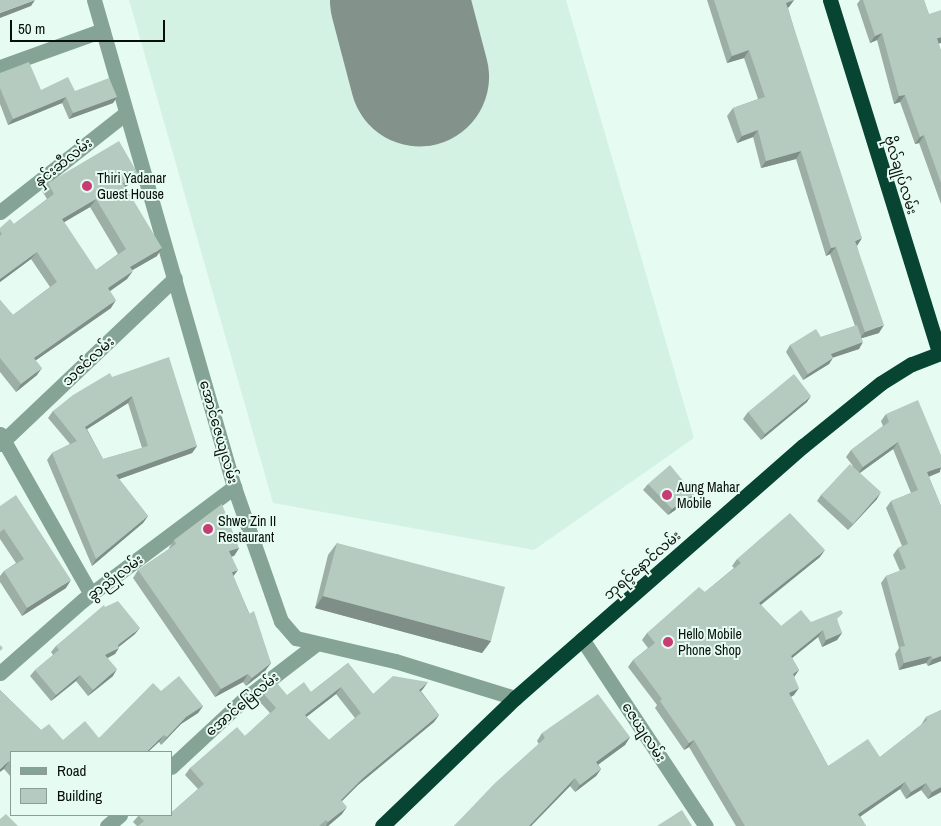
<!DOCTYPE html>
<html>
<head>
<meta charset="utf-8">
<style>
  body { margin:0 }
  #map { position:relative; width:941px; height:826px; overflow:hidden; background:#e6fcf2; font-family:"Archivo Narrow","Noto Sans Myanmar",sans-serif }
  div>[style] { position:absolute }
  .built>* { inset:0; background:#d4f2e4 }
  .runway>* { height:139px; margin:-69.5px; padding:0 69.5px; transform-origin:69.5px; border-radius:69.5px; background:#83928b }
  .minor>* { height:15px; margin:-7.5px; padding:0 7.5px; transform-origin:7.5px; border-radius:7.5px; background:#86a496 }
  .highway>* { height:15px; margin:-7.5px; padding:0 7.5px; transform-origin:7.5px; border-radius:7.5px; background:#074431 }
  .wall>* { inset:0; background:#9dafa5 }
  .shaded-wall>* { inset:0; background:#7f8e86 }
  .building>* { inset:0; background:#b6cbc0 }
  .dots>* { width:14px; height:14px; translate:-50% -50%; box-sizing:border-box; border:2px solid #e6fcf2; border-radius:50% }
  span { translate:-50% -50%; white-space:nowrap; text-align:center; line-height:1.15; -webkit-text-stroke:4px #e6fcf2; paint-order:stroke }
  .street-label { font-size:14px; color:#080f0b }
  .poi-label { font-size:14px; color:#080f0b }
  .left { translate:0 -50%; text-align:left }
  .legend { position:absolute; left:10px; top:751px; width:162px; height:65px; box-sizing:border-box; background:#e6fcf2; border:1px solid #8d9d96; margin:0; padding:6px 9px; list-style:none; font-size:15px; color:#080f0b }
  .legend li { display:flex; align-items:center; gap:10px; height:25px }
  .legend b { width:25px; border:1px solid #8d9d96 }
  .scale { position:absolute; left:10px; top:20px; width:155px; height:22px; box-sizing:border-box; border:2px solid #080f0b; border-top:0; padding-left:6px; font-size:15px; line-height:18px; white-space:nowrap; color:#080f0b; -webkit-text-stroke:4px #e6fcf2; paint-order:stroke }
</style>
</head>
<body>
<div id="map">
  <div class="built">
    <i style="clip-path:polygon(129px 0,566px 0,694px 438px,534px 550px,273px 503px)"></i>
  </div>
  <div class="runway">
    <i style="left:399px;top:0;width:79px;rotate:75.3deg"></i>
  </div>
  <div class="minor">
    <i style="left:94px;top:0;width:507px;rotate:73.96deg"></i>
    <i style="left:234px;top:487px;width:142px;rotate:70.7deg"></i>
    <i style="left:281px;top:621px;width:23px;rotate:49deg"></i>
    <i style="left:296px;top:638px;width:102px;rotate:13.1deg"></i>
    <i style="left:395px;top:661px;width:126px;rotate:17.1deg"></i>
    <i style="left:0;top:67px;width:109px;rotate:-19.8deg"></i>
    <i style="left:0;top:212px;width:160px;rotate:-38.2deg"></i>
    <i style="left:0;top:434px;width:184px;rotate:60.4deg"></i>
    <i style="left:0;top:444px;width:241px;rotate:-43.5deg"></i>
    <i style="left:582px;top:639px;width:224px;rotate:56.5deg"></i>
    <i style="left:0;top:673px;width:111px;rotate:-41.3deg"></i>
    <i style="left:83px;top:600px;width:189px;rotate:-36.8deg"></i>
    <i style="left:171px;top:767px;width:98px;rotate:-42.9deg"></i>
    <i style="left:243px;top:700px;width:92px;rotate:-37.5deg"></i>
    <i style="left:107px;top:826px;width:17px;rotate:-40deg"></i>
  </div>
  <div class="highway">
    <i style="left:830px;top:0;width:369px;rotate:72.8deg"></i>
    <i style="left:382px;top:826px;width:185px;rotate:-43.9deg"></i>
    <i style="left:515px;top:698px;width:383px;rotate:-41.2deg"></i>
    <i style="left:803px;top:446px;width:100px;rotate:-38.9deg"></i>
    <i style="left:881px;top:383px;width:36px;rotate:-32deg"></i>
    <i style="left:912px;top:364px;width:31px;rotate:-21deg"></i>
  </div>
  <div class="wall">
    <i style="clip-path:polygon(707px 0,794px 0,788px 8px,857px 246px,879px 333px,862px 338px,859px 349px,833px 357px,829px 364px,803px 380px,786px 352px,790px 345px,821px 337px,855px 326px,830px 254px,826px 256px,796px 159px,761px 168px,753px 137px,737px 143px,727px 116px,733px 108px,758px 99px,744px 58px,727px 63px)"></i>
    <i style="clip-path:polygon(860px 0,924px 0,941px 51px,941px 204px,919px 143px,915px 144px,900px 102px,894px 104px,877px 40px,870px 43px,857px 4px)"></i>
    <i style="clip-path:polygon(0 73px,41px 90px,75px 91px,117px 97px,113px 103px,69px 119px,62px 103px,8px 125px,0 104px)"></i>
    <i style="clip-path:polygon(evenodd,138px 174px,133px 182px,125px 187px,157px 256px,132px 270px,127px 279px,110px 291px,111px 308px,36px 360px,37px 375px,16px 392px,0 372px,0 300px,13px 315px,50px 287px,31px 259px,0 282px,0 228px,14px 224px,47px 199px,42px 191px,48px 183px,138px 174px,90px 207px,118px 254px,96px 270px,64px 222px,90px 207px)"></i>
    <i style="clip-path:polygon(evenodd,112px 377px,197px 446px,192px 453px,119px 479px,148px 516px,143px 523px,92px 566px,47px 460px,52px 453px,70px 444px,48px 418px,53px 411px,112px 377px,128px 403px,142px 448px,103px 459px,87px 429px,128px 403px)"></i>
    <i style="clip-path:polygon(807px 402px,761px 440px,743px 419px,748px 412px)"></i>
    <i style="clip-path:polygon(886px 414px,940px 472px,929px 477px,941px 506px,941px 661px,928px 666px,926px 663px,899px 670px,895px 654px,899px 648px,881px 583px,886px 576px,900px 571px,893px 555px,898px 548px,902px 546px,886px 508px,891px 501px,911px 493px,893px 449px,860px 473px,877px 499px,848px 530px,817px 501px,821px 495px,853px 466px,846px 457px,851px 450px,883px 426px,881px 421px)"></i>
    <i style="clip-path:polygon(648px 484px,690px 500px,668px 515px,643px 490px)"></i>
    <i style="clip-path:polygon(0 506px,66px 588px,22px 616px,0 582px,0 576px,4px 571px,16px 563px,0 539px)"></i>
    <i style="clip-path:polygon(174px 540px,239px 548px,234px 556px,231px 556px,233px 576px,271px 663px,265px 671px,246px 686px,243px 682px,215px 697px,133px 578px,138px 570px,169px 549px,169px 548px)"></i>
    <i style="clip-path:polygon(337px 543px,491px 641px,482px 653px,315px 608px,328px 555px)"></i>
    <i style="clip-path:polygon(820px 557px,761px 605px,781px 626px,811px 622px,838px 620px,837px 621px,842px 633px,837px 640px,822px 647px,818px 637px,792px 658px,799px 670px,794px 677px,794px 695px,791px 697px,828px 766px,880px 757px,921px 725px,926px 717px,941px 710px,941px 792px,928px 799px,921px 790px,906px 799px,900px 789px,860px 816px,866px 826px,736px 826px,689px 747px,684px 750px,655px 708px,657px 705px,628px 667px,633px 660px,648px 648px,642px 640px,647px 633px,705px 592px,734px 568px,732px 566px,737px 559px)"></i>
    <i style="clip-path:polygon(105px 607px,135px 634px,118px 647px,115px 654px,108px 658px,113px 676px,88px 696px,76px 681px,51px 701px,30px 676px,35px 670px,53px 655px,51px 652px,56px 646px)"></i>
    <i style="clip-path:polygon(evenodd,348px 663px,373px 694px,423px 689px,421px 691px,439px 715px,434px 722px,358px 785px,342px 801px,342px 814px,328px 826px,137px 826px,133px 822px,139px 815px,172px 812px,198px 789px,185px 775px,190px 768px,245px 736px,270px 713px,258px 700px,263px 693px,287px 695px,311px 692px,348px 663px,336px 694px,355px 718px,329px 740px,306px 717px,336px 694px)"></i>
    <i style="clip-path:polygon(0 690px,41px 730px,63px 740px,99px 738px,161px 691px,203px 706px,198px 713px,181px 724px,161px 745px,159px 742px,11px 752px,11px 777px,4px 769px)"></i>
    <i style="clip-path:polygon(542px 733px,630px 737px,625px 745px,598px 764px,601px 769px,596px 776px,575px 792px,570px 786px,531px 826px,454px 826px,539px 744px,537px 741px)"></i>
  </div>
  <div class="shaded-wall">
    <i style="clip-path:polygon(35px 0,31px 6px,0 18px,0 13px)"></i>
    <i style="clip-path:polygon(794px 0,789px 7px,781px 10px,786px 3px)"></i>
    <i style="clip-path:polygon(882px 33px,877px 40px,870px 43px,875px 36px)"></i>
    <i style="clip-path:polygon(941px 37px,941px 43px,932px 46px,937px 38px)"></i>
    <i style="clip-path:polygon(749px 50px,744px 58px,727px 63px,732px 56px)"></i>
    <i style="clip-path:polygon(905px 95px,900px 102px,894px 104px,899px 96px)"></i>
    <i style="clip-path:polygon(66px 97px,62px 103px,8px 125px,13px 119px)"></i>
    <i style="clip-path:polygon(117px 97px,113px 103px,69px 119px,73px 113px)"></i>
    <i style="clip-path:polygon(758px 130px,753px 137px,737px 143px,742px 136px)"></i>
    <i style="clip-path:polygon(924px 135px,919px 143px,915px 144px,920px 137px)"></i>
    <i style="clip-path:polygon(801px 151px,796px 159px,761px 168px,766px 161px)"></i>
    <i style="clip-path:polygon(138px 174px,133px 182px,118px 191px,123px 183px)"></i>
    <i style="clip-path:polygon(96px 199px,90px 207px,56px 227px,62px 219px)"></i>
    <i style="clip-path:polygon(862px 238px,857px 246px,855px 241px)"></i>
    <i style="clip-path:polygon(836px 247px,830px 254px,826px 256px,831px 248px)"></i>
    <i style="clip-path:polygon(162px 248px,157px 256px,124px 275px,130px 267px)"></i>
    <i style="clip-path:polygon(37px 252px,31px 259px,0 282px,0 279px)"></i>
    <i style="clip-path:polygon(133px 271px,127px 279px,103px 296px,108px 288px)"></i>
    <i style="clip-path:polygon(116px 300px,111px 308px,29px 365px,34px 358px)"></i>
    <i style="clip-path:polygon(884px 325px,879px 333px,859px 339px,865px 332px)"></i>
    <i style="clip-path:polygon(863px 342px,859px 349px,826px 360px,831px 354px)"></i>
    <i style="clip-path:polygon(833px 358px,829px 364px,803px 380px,808px 374px)"></i>
    <i style="clip-path:polygon(42px 368px,37px 375px,16px 392px,21px 384px)"></i>
    <i style="clip-path:polygon(132px 396px,128px 403px,81px 433px,85px 427px)"></i>
    <i style="clip-path:polygon(811px 396px,807px 402px,761px 440px,765px 434px)"></i>
    <i style="clip-path:polygon(898px 442px,893px 449px,858px 474px,863px 467px)"></i>
    <i style="clip-path:polygon(197px 446px,192px 453px,111px 482px,116px 475px)"></i>
    <i style="clip-path:polygon(941px 467px,940px 472px,922px 479px,927px 472px)"></i>
    <i style="clip-path:polygon(881px 492px,877px 499px,848px 530px,853px 524px)"></i>
    <i style="clip-path:polygon(694px 494px,690px 500px,668px 515px,672px 509px)"></i>
    <i style="clip-path:polygon(148px 516px,143px 523px,92px 566px,96px 559px)"></i>
    <i style="clip-path:polygon(239px 548px,234px 556px,223px 559px,229px 551px)"></i>
    <i style="clip-path:polygon(825px 550px,820px 557px,754px 610px,759px 603px)"></i>
    <i style="clip-path:polygon(238px 570px,232px 578px,232px 572px)"></i>
    <i style="clip-path:polygon(71px 580px,66px 588px,22px 616px,27px 608px)"></i>
    <i style="clip-path:polygon(323px 596px,491px 641px,482px 653px,315px 608px)"></i>
    <i style="clip-path:polygon(140px 628px,135px 634px,115px 650px,119px 648px,115px 654px,101px 661px,105px 655px)"></i>
    <i style="clip-path:polygon(823px 630px,818px 637px,786px 663px,791px 656px)"></i>
    <i style="clip-path:polygon(842px 633px,837px 640px,822px 647px,826px 640px)"></i>
    <i style="clip-path:polygon(931px 656px,926px 663px,899px 670px,904px 663px)"></i>
    <i style="clip-path:polygon(941px 656px,941px 661px,928px 666px,933px 659px)"></i>
    <i style="clip-path:polygon(271px 663px,265px 671px,246px 686px,252px 678px)"></i>
    <i style="clip-path:polygon(117px 669px,113px 676px,88px 696px,93px 690px)"></i>
    <i style="clip-path:polygon(799px 670px,794px 677px,793px 674px)"></i>
    <i style="clip-path:polygon(248px 674px,243px 682px,215px 697px,221px 689px)"></i>
    <i style="clip-path:polygon(80px 675px,76px 681px,51px 701px,56px 695px)"></i>
    <i style="clip-path:polygon(428px 682px,423px 689px,414px 697px,419px 690px)"></i>
    <i style="clip-path:polygon(341px 687px,336px 694px,300px 722px,305px 715px)"></i>
    <i style="clip-path:polygon(799px 688px,794px 695px,784px 700px,789px 693px)"></i>
    <i style="clip-path:polygon(203px 706px,198px 713px,181px 724px,161px 745px,167px 737px,186px 717px)"></i>
    <i style="clip-path:polygon(439px 715px,434px 722px,358px 785px,336px 807px,341px 800px,363px 778px)"></i>
    <i style="clip-path:polygon(164px 735px,159px 742px,148px 752px,146px 752px)"></i>
    <i style="clip-path:polygon(630px 737px,625px 745px,591px 770px,596px 762px)"></i>
    <i style="clip-path:polygon(694px 740px,689px 747px,684px 750px,689px 743px)"></i>
    <i style="clip-path:polygon(9px 761px,4px 769px,0 772px,0 769px)"></i>
    <i style="clip-path:polygon(601px 769px,596px 776px,575px 792px,580px 785px)"></i>
    <i style="clip-path:polygon(575px 778px,570px 786px,531px 826px,529px 826px)"></i>
    <i style="clip-path:polygon(905px 782px,900px 789px,854px 821px,858px 814px)"></i>
    <i style="clip-path:polygon(926px 783px,921px 790px,906px 799px,911px 792px)"></i>
    <i style="clip-path:polygon(941px 787px,941px 792px,928px 799px,932px 792px)"></i>
    <i style="clip-path:polygon(347px 807px,342px 814px,328px 826px,326px 826px,328px 822px)"></i>
  </div>
  <div class="building">
    <i style="clip-path:polygon(0 0,35px 0,0 13px)"></i>
    <i style="clip-path:polygon(714px 0,794px 0,786px 3px,862px 238px,855px 241px,884px 325px,865px 332px,836px 247px,831px 248px,801px 151px,766px 161px,758px 130px,742px 136px,733px 108px,765px 97px,749px 50px,732px 56px)"></i>
    <i style="clip-path:polygon(863px 0,924px 0,929px 14px,941px 10px,941px 37px,937px 38px,941px 51px,941px 183px,924px 135px,920px 137px,905px 95px,899px 96px,882px 33px,875px 36px)"></i>
    <i style="clip-path:polygon(29px 62px,41px 90px,68px 77px,75px 91px,109px 78px,117px 97px,73px 113px,66px 97px,13px 119px,0 88px,0 73px)"></i>
    <i style="clip-path:polygon(evenodd,119px 141px,138px 174px,123px 183px,162px 248px,130px 267px,133px 271px,108px 288px,116px 300px,34px 358px,42px 368px,21px 384px,0 358px,0 300px,13px 315px,57px 282px,37px 252px,0 279px,0 236px,2px 234px,0 231px,0 228px,10px 219px,14px 224px,54px 194px,48px 183px,119px 141px,96px 199px,126px 249px,96px 270px,62px 219px,96px 199px)"></i>
    <i style="clip-path:polygon(857px 325px,863px 342px,831px 354px,833px 358px,808px 374px,790px 345px,816px 329px,821px 337px)"></i>
    <i style="clip-path:polygon(evenodd,169px 357px,197px 446px,116px 475px,148px 516px,96px 559px,52px 453px,77px 441px,53px 411px,73px 395px,110px 373px,112px 377px,169px 357px,132px 396px,148px 446px,103px 459px,85px 427px,132px 396px)"></i>
    <i style="clip-path:polygon(794px 374px,811px 396px,765px 434px,748px 412px)"></i>
    <i style="clip-path:polygon(918px 400px,941px 455px,941px 467px,927px 472px,941px 506px,941px 656px,933px 659px,931px 656px,904px 663px,900px 647px,905px 646px,886px 576px,906px 568px,898px 548px,908px 544px,891px 501px,918px 490px,898px 442px,863px 467px,851px 450px,889px 422px,886px 414px)"></i>
    <i style="clip-path:polygon(850px 464px,881px 492px,853px 524px,821px 495px)"></i>
    <i style="clip-path:polygon(670px 465px,694px 494px,672px 509px,648px 484px)"></i>
    <i style="clip-path:polygon(16px 495px,71px 580px,27px 608px,4px 571px,24px 559px,4px 529px,0 532px,0 506px)"></i>
    <i style="clip-path:polygon(222px 504px,239px 548px,229px 551px,238px 570px,232px 572px,249px 614px,254px 611px,271px 663px,252px 678px,248px 674px,221px 689px,138px 570px,176px 544px,174px 540px)"></i>
    <i style="clip-path:polygon(790px 513px,825px 550px,759px 603px,781px 626px,801px 610px,811px 622px,841px 610px,843px 613px,837px 619px,842px 633px,826px 640px,823px 630px,791px 656px,799px 670px,793px 674px,799px 688px,789px 693px,828px 766px,868px 739px,880px 757px,927px 720px,926px 717px,941px 710px,941px 787px,932px 792px,926px 783px,911px 792px,905px 782px,858px 814px,866px 826px,745px 826px,694px 740px,689px 743px,660px 701px,662px 699px,633px 660px,655px 643px,647px 633px,699px 587px,705px 592px,741px 563px,737px 559px)"></i>
    <i style="clip-path:polygon(337px 543px,505px 587px,491px 641px,323px 596px)"></i>
    <i style="clip-path:polygon(118px 601px,140px 628px,118px 645px,119px 648px,105px 655px,117px 669px,93px 690px,80px 675px,56px 695px,35px 670px,59px 650px,56px 646px,104px 605px,105px 607px)"></i>
    <i style="clip-path:polygon(0 645px,3px 648px,0 651px)"></i>
    <i style="clip-path:polygon(evenodd,348px 663px,373px 694px,393px 676px,428px 682px,419px 690px,439px 715px,363px 778px,341px 800px,347px 807px,328px 822px,326px 820px,319px 826px,138px 826px,144px 821px,138px 815px,171px 815px,171px 811px,172px 812px,204px 784px,190px 768px,237px 727px,245px 736px,276px 708px,263px 693px,277px 683px,287px 695px,304px 682px,311px 692px,348px 663px,341px 687px,361px 713px,329px 740px,305px 715px,341px 687px)"></i>
    <i style="clip-path:polygon(179px 676px,203px 706px,186px 717px,167px 737px,164px 735px,146px 752px,11px 752px,11px 764px,9px 761px,0 769px,0 690px,41px 730px,49px 724px,63px 740px,85px 721px,99px 738px,153px 683px,161px 691px)"></i>
    <i style="clip-path:polygon(598px 694px,630px 737px,596px 762px,601px 769px,580px 785px,575px 778px,529px 826px,454px 826px,495px 783px,545px 738px,542px 733px)"></i>
    <i style="clip-path:polygon(682px 810px,692px 826px,657px 826px)"></i>
    <i style="clip-path:polygon(6px 814px,18px 826px,0 826px,0 819px)"></i>
  </div>
  <div class="dots">
    <i style="left:87px;top:186px;background:#c73c72"></i>
    <i style="left:667px;top:495px;background:#c73c72"></i>
    <i style="left:208px;top:529px;background:#c73c72"></i>
    <i style="left:668px;top:642px;background:#c73c72"></i>
  </div>
  <div class="street-label">
    <span style="left:63px;top:162px;rotate:-38deg">နှင်းဆီလမ်း</span>
    <span style="left:901px;top:175px;rotate:73deg">ဗိုလ်ချုပ်လမ်း</span>
    <span style="left:88px;top:361px;rotate:-43deg">သဇင်လမ်း</span>
    <span style="left:219px;top:432px;rotate:74deg">အောင်ဇေယျလမ်း</span>
    <span style="left:642px;top:565px;rotate:-41deg">ဘုရင့်နောင်လမ်း</span>
    <span style="left:115px;top:577px;rotate:-37deg">ခွာညိုလမ်း</span>
    <span style="left:242px;top:704px;rotate:-40deg">အောင်မြေလမ်း</span>
    <span style="left:644px;top:732px;rotate:57deg">ဇေယျလမ်း</span>
  </div>
  <div class="poi-label">
    <span class="left" style="left:97px;top:186px">Thiri Yadanar<br>Guest House</span>
    <span class="left" style="left:677px;top:495px">Aung Mahar<br>Mobile</span>
    <span class="left" style="left:218px;top:529px">Shwe Zin II<br>Restaurant</span>
    <span class="left" style="left:678px;top:642px">Hello Mobile<br>Phone Shop</span>
  </div>
  <ul class="legend">
  <li><b style="height:6px;background:#86a496"></b>Road</li>
  <li><b style="height:14px;background:#b6cbc0"></b>Building</li>
  </ul>
  <div class="scale">50 m</div>
</div>
</body>
</html>
